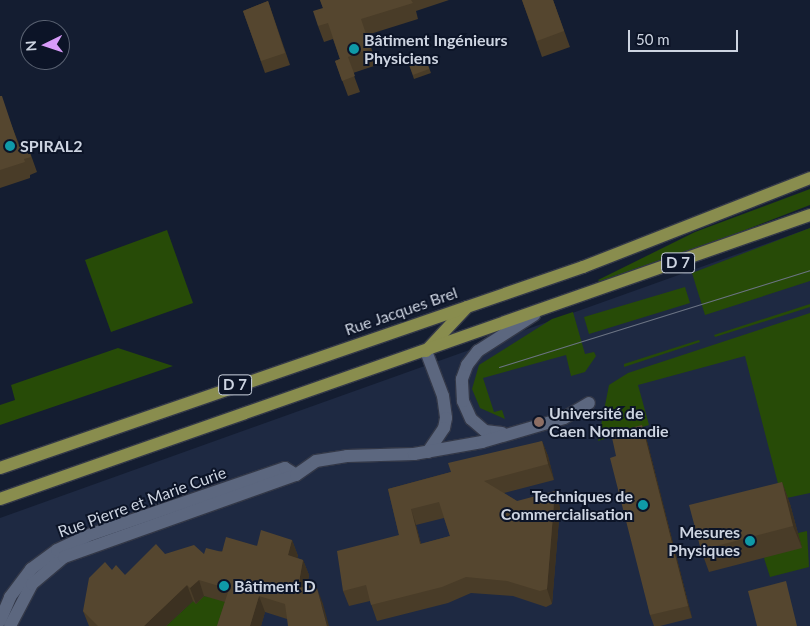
<!DOCTYPE html>
<html>
<head>
<meta charset="utf-8">
<style>
  body { margin:0 }
  #map { position:relative; width:810px; height:626px; overflow:hidden; background:#141d31; font-family:Lato,sans-serif }
  div>[style] { position:absolute }
  .built>* { inset:0; background:#1e2942 }
  .green>* { inset:0; background:#274b07 }
  .roads { filter:drop-shadow(1px 0 #333848) drop-shadow(-1px 0 #333848) drop-shadow(0 1px #333848) drop-shadow(0 -1px #333848) }
  .minor>* { height:12px; margin:-6px; padding:0 6px; transform-origin:6px; border-radius:6px; background:#5c677f }
  .primary>* { height:12px; margin:-6px; padding:0 6px; transform-origin:6px; border-radius:6px; background:#898d4e }
  .tram>* { height:1px; margin:-0.5px; padding:0 0.5px; transform-origin:0.5px; border-radius:0.5px; background:#6c7484 }
  .wall>* { inset:0; background:#493c28 }
  .shaded-wall>* { inset:0; background:#3c3121 }
  .building>* { inset:0; background:#55462f }
  .dots>* { width:14px; height:14px; translate:-50% -50%; box-sizing:border-box; border:2px solid #0c1427; border-radius:50% }
  span { translate:-50% -50%; white-space:nowrap; text-align:center; line-height:1.15; -webkit-text-stroke:4px #0c1427; paint-order:stroke }
  .shield-label span { padding:1px 4px; background:#0c1427; border:1px solid; border-radius:4px; -webkit-text-stroke-width:0 }
  .shield-label { font-size:15px; color:#cdd4e1; font-weight:700 }
  .poi-label { font-size:16px; color:#cdd4e1; font-weight:700 }
  .left { translate:0 -50%; text-align:left }
  .right { translate:-100% -50%; text-align:right }
  .street-label { font-size:16px; color:#cdd4e1 }
  .north { position:absolute; left:20px; top:20px; width:50px; height:50px; box-sizing:border-box; background:#0c1427; border:1px solid #596171; border-radius:50%; rotate:266deg; font-size:14px; font-weight:700; line-height:20px; text-align:center; color:#cdd4e1 }
  .north::after { content:''; display:block; margin:auto; width:18px; height:22px; background:#d79bf9; clip-path:polygon(50% 0,100% 100%,50% 72%,0 100%) }
  .scale { position:absolute; left:628px; top:30px; width:110px; height:22px; box-sizing:border-box; border:2px solid #cdd4e1; border-top:0; padding-left:6px; font-size:15px; line-height:18px; white-space:nowrap; color:#cdd4e1; -webkit-text-stroke:4px #0c1427; paint-order:stroke }
</style>
</head>
<body>
<div id="map">
  <div class="built">
    <i style="clip-path:polygon(810px 228px,810px 626px,0 626px,0 518px)"></i>
  </div>
  <div class="green">
    <i style="clip-path:polygon(810px 189px,810px 205px,665px 261px,600px 282px,598px 280px,695px 232px)"></i>
    <i style="clip-path:polygon(810px 228px,810px 281px,705px 315px,692px 273px)"></i>
    <i style="clip-path:polygon(167px 230px,193px 303px,111px 332px,85px 260px)"></i>
    <i style="clip-path:polygon(685px 287px,690px 303px,589px 334px,584px 317px)"></i>
    <i style="clip-path:polygon(810px 304px,810px 307px,715px 337px,714px 335px)"></i>
    <i style="clip-path:polygon(573px 312px,585px 354px,594px 352px,596px 356px,585px 372px,571px 376px,566px 355px,483px 378px,494px 412px,502px 410px,505px 419px,480px 408px,472px 389px,479px 365px,552px 319px)"></i>
    <i style="clip-path:polygon(810px 313px,810px 493px,782px 499px,745px 356px,638px 385px,649px 425px,598px 441px,609px 385px,628px 373px)"></i>
    <i style="clip-path:polygon(699px 340px,700px 342px,624px 367px,624px 364px)"></i>
    <i style="clip-path:polygon(118px 348px,173px 366px,0 425px,0 405px,15px 400px,11px 385px)"></i>
    <i style="clip-path:polygon(807px 531px,809px 567px,770px 577px,764px 558px,798px 533px)"></i>
    <i style="clip-path:polygon(204px 596px,246px 604px,228px 626px,166px 626px,193px 601px)"></i>
  </div>
  <div class="roads">
    <div class="minor">
      <i style="left:426px;top:351px;width:48px;rotate:69.3deg"></i>
      <i style="left:443px;top:396px;width:22px;rotate:82deg"></i>
      <i style="left:446px;top:418px;width:10px;rotate:101deg"></i>
      <i style="left:444px;top:428px;width:29px;rotate:124deg"></i>
      <i style="left:502px;top:433px;width:17px;rotate:-173deg"></i>
      <i style="left:485px;top:431px;width:18px;rotate:-139deg"></i>
      <i style="left:471px;top:419px;width:20px;rotate:-114deg"></i>
      <i style="left:463px;top:401px;width:22px;rotate:-93deg"></i>
      <i style="left:462px;top:379px;width:15px;rotate:-70deg"></i>
      <i style="left:467px;top:365px;width:18px;rotate:-52deg"></i>
      <i style="left:478px;top:351px;width:67px;rotate:-32.7deg"></i>
      <i style="left:0;top:621px;width:26px;rotate:-67deg"></i>
      <i style="left:10px;top:597px;width:35px;rotate:-53deg"></i>
      <i style="left:31px;top:569px;width:32px;rotate:-36deg"></i>
      <i style="left:57px;top:550px;width:38px;rotate:-25deg"></i>
      <i style="left:92px;top:534px;width:204px;rotate:-18.9deg"></i>
      <i style="left:285px;top:468px;width:13px;rotate:32deg"></i>
      <i style="left:10px;top:626px;width:47px;rotate:-62.4deg"></i>
      <i style="left:32px;top:584px;width:42px;rotate:-40.2deg"></i>
      <i style="left:64px;top:557px;width:246px;rotate:-19.5deg"></i>
      <i style="left:296px;top:475px;width:24px;rotate:-35deg"></i>
      <i style="left:316px;top:461px;width:31px;rotate:-9deg"></i>
      <i style="left:347px;top:456px;width:67px;rotate:-1.7deg"></i>
      <i style="left:414px;top:454px;width:69px;rotate:-10deg"></i>
      <i style="left:482px;top:442px;width:85px;rotate:-16.3deg"></i>
      <i style="left:564px;top:418px;width:29px;rotate:-31deg"></i>
    </div>
    <div class="primary">
      <i style="left:426px;top:351px;width:60px;rotate:-47deg"></i>
      <i style="left:0;top:468px;width:617px;rotate:-19.02deg"></i>
      <i style="left:583px;top:267px;width:244px;rotate:-21.4deg"></i>
      <i style="left:0;top:499px;width:858px;rotate:-19.32deg"></i>
    </div>
  </div>
  <div class="tram">
    <i style="left:499px;top:367px;width:326px;rotate:-17.3deg"></i>
  </div>
  <div class="wall">
    <i style="clip-path:polygon(320px 0,449px 0,416px 11px,418px 19px,367px 35px,377px 65px,353px 73px,360px 92px,348px 96px,335px 61px,340px 59px,333px 39px,324px 42px,318px 26px,323px 8px)"></i>
    <i style="clip-path:polygon(522px 0,553px 0,570px 47px,542px 57px)"></i>
    <i style="clip-path:polygon(268px 1px,290px 65px,265px 73px,243px 11px)"></i>
    <i style="clip-path:polygon(424px 54px,431px 73px,414px 79px,407px 59px)"></i>
    <i style="clip-path:polygon(0 96px,20px 147px,27px 144px,37px 172px,30px 175px,30px 178px,0 188px)"></i>
    <i style="clip-path:polygon(646px 437px,692px 618px,660px 626px,654px 626px,650px 615px,616px 456px)"></i>
    <i style="clip-path:polygon(evenodd,542px 441px,548px 456px,554px 480px,504px 493px,517px 501px,560px 507px,552px 604px,546px 607px,513px 596px,471px 593px,448px 603px,377px 621px,370px 601px,349px 606px,343px 591px,399px 535px,388px 489px,451px 472px,542px 441px,444px 518px,450px 536px,421px 544px,416px 525px,444px 518px)"></i>
    <i style="clip-path:polygon(782px 482px,790px 504px,802px 548px,709px 572px,701px 550px)"></i>
    <i style="clip-path:polygon(292px 540px,298px 556px,297px 558px,303px 560px,309px 575px,307px 586px,323px 604px,287px 619px,265px 612px,261px 626px,217px 626px,225px 602px,204px 596px,196px 604px,193px 601px,166px 626px,89px 626px,83px 611px,112px 570px,125px 575px,165px 554px,204px 554px)"></i>
  </div>
  <div class="shaded-wall">
    <i style="clip-path:polygon(642px 425px,646px 437px,692px 618px,688px 606px)"></i>
    <i style="clip-path:polygon(542px 441px,548px 456px,554px 480px,548px 464px)"></i>
    <i style="clip-path:polygon(782px 482px,790px 504px,802px 548px,793px 526px)"></i>
    <i style="clip-path:polygon(555px 491px,560px 507px,552px 604px,547px 589px)"></i>
    <i style="clip-path:polygon(411px 509px,416px 525px,425px 560px,420px 544px)"></i>
    <i style="clip-path:polygon(292px 540px,298px 556px,294px 571px,288px 555px)"></i>
    <i style="clip-path:polygon(303px 560px,309px 575px,304px 604px,298px 588px)"></i>
    <i style="clip-path:polygon(199px 580px,204px 596px,196px 604px,190px 588px)"></i>
    <i style="clip-path:polygon(187px 585px,193px 601px,166px 626px,144px 626px)"></i>
    <i style="clip-path:polygon(317px 588px,323px 604px,329px 626px,327px 626px)"></i>
    <i style="clip-path:polygon(259px 596px,265px 612px,261px 626px,250px 626px)"></i>
  </div>
  <div class="building">
    <i style="clip-path:polygon(320px 0,411px 0,413px 3px,361px 19px,371px 49px,348px 57px,355px 76px,342px 81px,335px 61px,340px 59px,328px 23px,318px 26px,313px 11px,323px 8px)"></i>
    <i style="clip-path:polygon(522px 0,553px 0,564px 31px,537px 41px)"></i>
    <i style="clip-path:polygon(268px 1px,285px 53px,261px 61px,243px 11px)"></i>
    <i style="clip-path:polygon(424px 54px,429px 69px,413px 75px,407px 59px)"></i>
    <i style="clip-path:polygon(0 96px,2px 96px,19px 147px,27px 144px,31px 157px,24px 159px,25px 162px,0 170px)"></i>
    <i style="clip-path:polygon(642px 425px,688px 606px,650px 615px,610px 458px,616px 456px,611px 433px)"></i>
    <i style="clip-path:polygon(evenodd,542px 441px,548px 464px,484px 481px,517px 501px,555px 491px,547px 589px,540px 591px,507px 581px,466px 577px,442px 587px,371px 605px,366px 585px,343px 591px,337px 551px,399px 535px,388px 489px,451px 472px,448px 463px,542px 441px,439px 502px,450px 536px,420px 544px,411px 509px,439px 502px)"></i>
    <i style="clip-path:polygon(782px 482px,793px 526px,701px 550px,689px 505px)"></i>
    <i style="clip-path:polygon(261px 530px,292px 540px,288px 555px,303px 560px,298px 588px,313px 585px,317px 588px,327px 626px,288px 626px,285px 604px,259px 596px,250px 626px,217px 626px,229px 589px,199px 580px,190px 588px,187px 585px,144px 626px,98px 626px,83px 611px,89px 578px,105px 562px,112px 570px,116px 565px,125px 575px,156px 544px,165px 554px,194px 545px,204px 554px,206px 548px,222px 552px,226px 537px,257px 546px)"></i>
    <i style="clip-path:polygon(786px 581px,797px 626px,757px 626px,748px 591px)"></i>
  </div>
  <div class="dots">
    <i style="left:354px;top:49px;background:#0f9aa8"></i>
    <i style="left:10px;top:146px;background:#0f9aa8"></i>
    <i style="left:539px;top:422px;background:#8d6e63"></i>
    <i style="left:643px;top:505px;background:#0f9aa8"></i>
    <i style="left:750px;top:541px;background:#0f9aa8"></i>
    <i style="left:224px;top:586px;background:#0f9aa8"></i>
  </div>
  <div class="shield-label">
    <span style="left:678px;top:263px">D 7</span>
    <span style="left:235px;top:385px">D 7</span>
  </div>
  <div class="poi-label">
    <span class="left" style="left:364px;top:49px">Bâtiment Ingénieurs<br>Physiciens</span>
    <span class="left" style="left:20px;top:146px">SPIRAL2</span>
    <span class="left" style="left:549px;top:422px">Université de<br>Caen Normandie</span>
    <span class="right" style="left:633px;top:505px">Techniques de<br>Commercialisation</span>
    <span class="right" style="left:740px;top:541px">Mesures<br>Physiques</span>
    <span class="left" style="left:234px;top:586px">Bâtiment D</span>
  </div>
  <div class="street-label">
    <span style="left:401px;top:311px;rotate:-19deg">Rue Jacques Brel</span>
    <span style="left:142px;top:502px;rotate:-20deg">Rue Pierre et Marie Curie</span>
  </div>
  <div class="north">N</div>
  <div class="scale">50 m</div>
</div>
</body>
</html>
